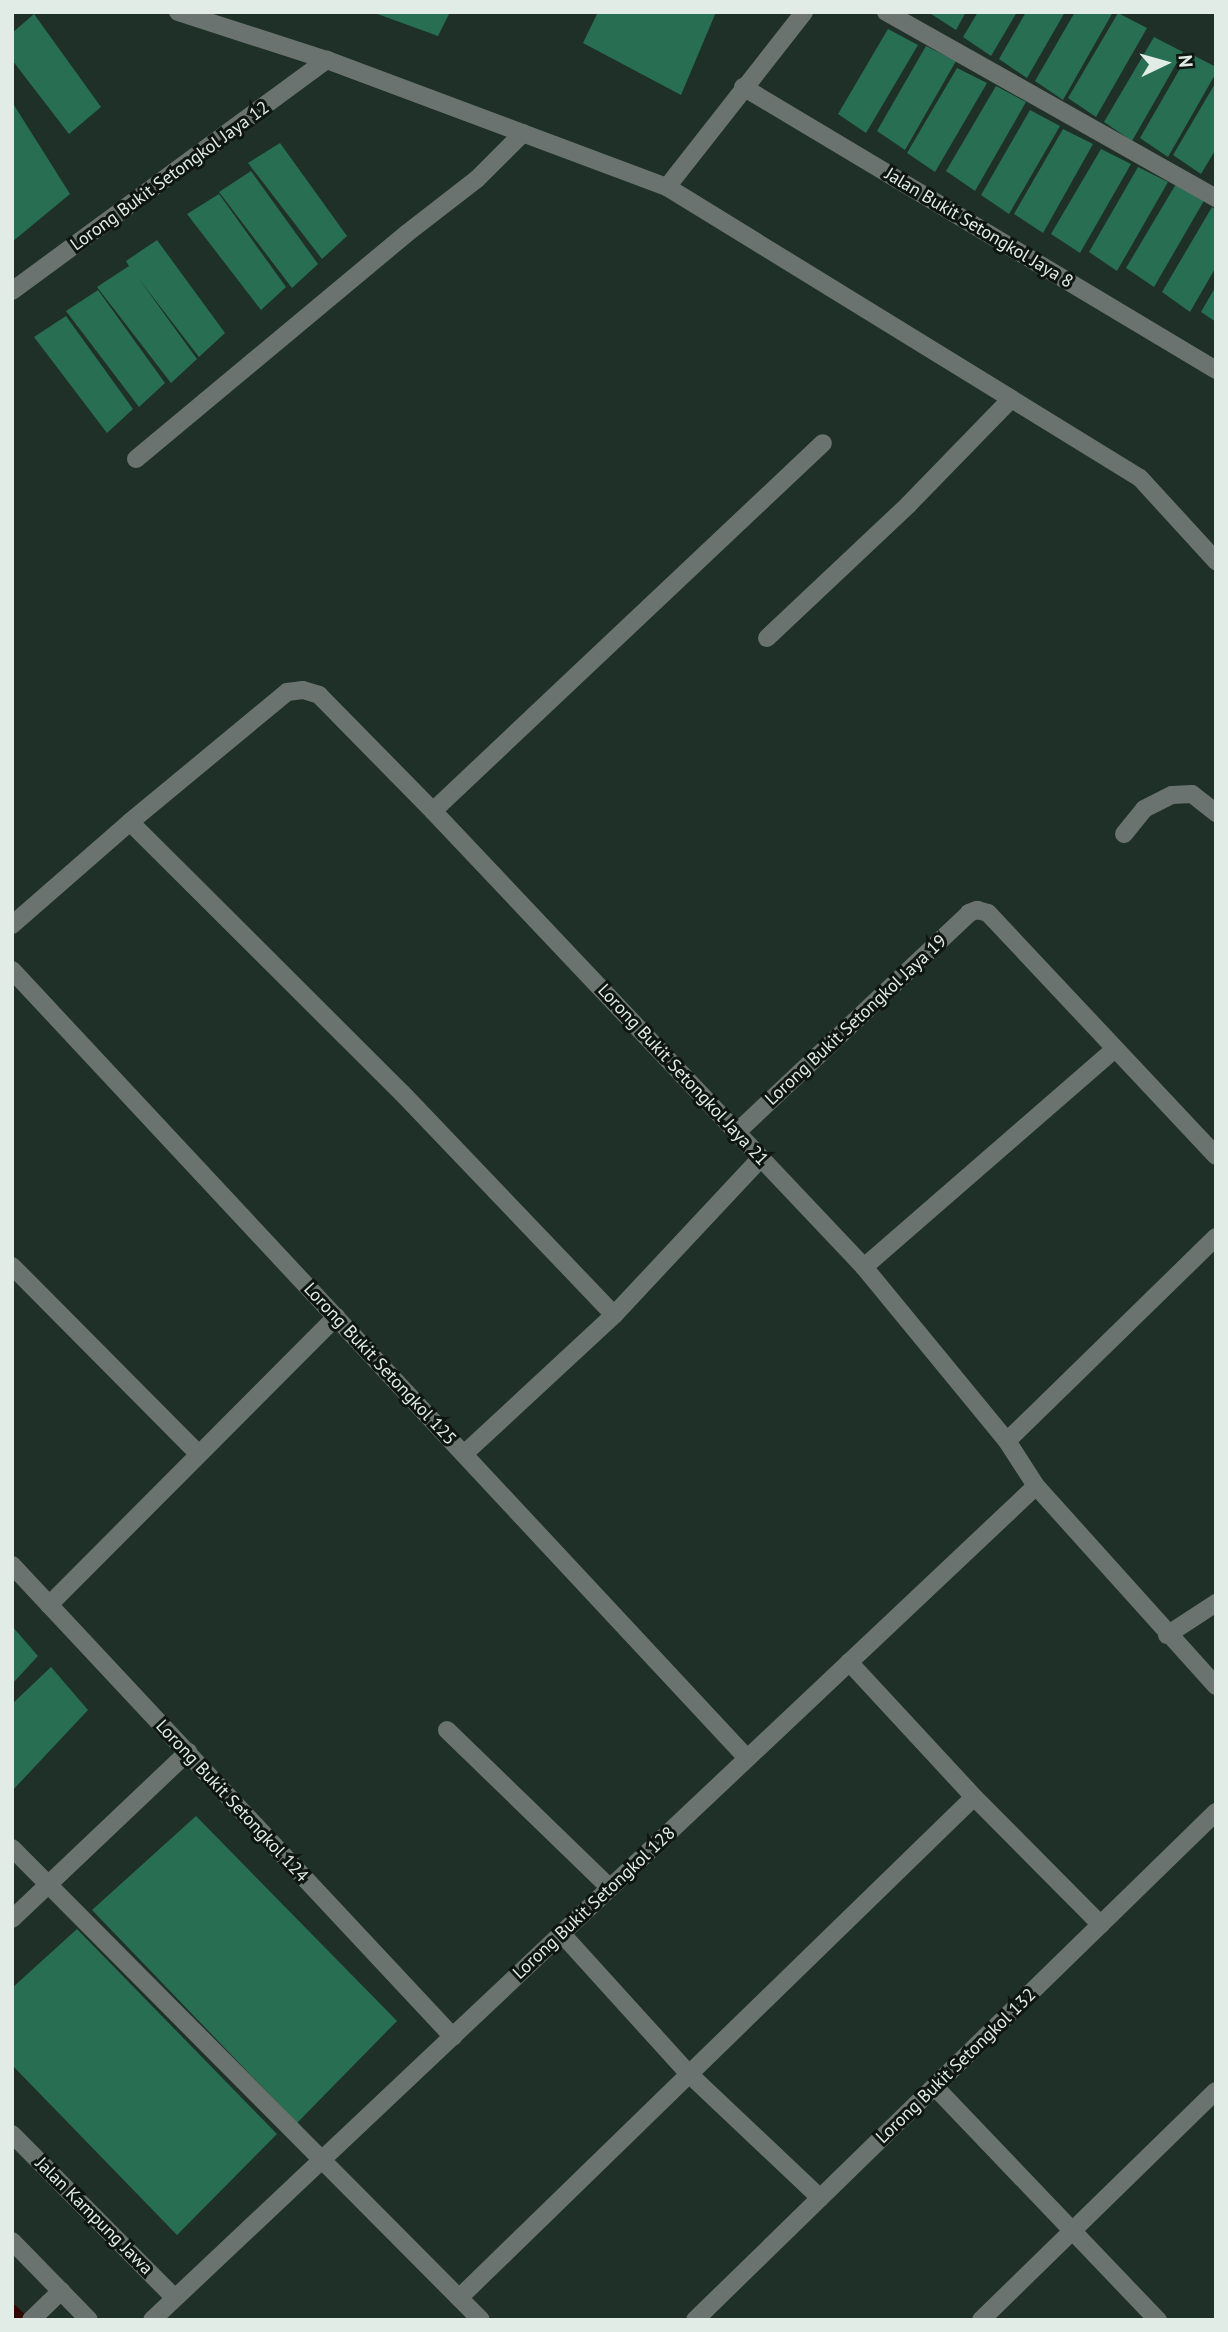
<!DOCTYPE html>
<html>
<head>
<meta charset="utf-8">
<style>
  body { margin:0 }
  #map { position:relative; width:1228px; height:2332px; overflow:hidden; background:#1f3028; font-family:"PT Sans",sans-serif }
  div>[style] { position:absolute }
  .stream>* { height:12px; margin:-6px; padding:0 6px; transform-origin:6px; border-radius:6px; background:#300801 }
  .building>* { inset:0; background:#286e52 }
  .minor>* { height:18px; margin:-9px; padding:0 9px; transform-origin:9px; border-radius:9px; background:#6a736f }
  span { translate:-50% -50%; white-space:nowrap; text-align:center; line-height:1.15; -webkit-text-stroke:6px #0f1612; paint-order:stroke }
  .street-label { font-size:18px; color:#e2ece7 }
  .frame { position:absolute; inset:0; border:14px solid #e2ece7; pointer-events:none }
  .north { position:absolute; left:1130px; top:28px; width:70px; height:70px; -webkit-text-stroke:5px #0f1612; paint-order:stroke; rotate:85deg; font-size:19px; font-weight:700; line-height:28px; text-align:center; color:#e2ece7 }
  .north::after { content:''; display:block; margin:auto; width:24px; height:32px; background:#e2ece7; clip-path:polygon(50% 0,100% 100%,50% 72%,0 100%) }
</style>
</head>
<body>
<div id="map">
  <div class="stream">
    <i style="left:12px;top:2310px;width:14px;rotate:45deg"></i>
  </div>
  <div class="building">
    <i style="clip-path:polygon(372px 12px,450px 12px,438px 36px)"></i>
    <i style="clip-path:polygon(598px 12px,716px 12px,681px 95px,583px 43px)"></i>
    <i style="clip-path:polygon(928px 12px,966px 12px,956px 30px)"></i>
    <i style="clip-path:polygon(978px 12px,1017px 12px,991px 56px,963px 37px)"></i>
    <i style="clip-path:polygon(1026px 12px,1065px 12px,1027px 78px,999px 59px)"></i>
    <i style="clip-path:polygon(1075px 12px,1113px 12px,1063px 100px,1035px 81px)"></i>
    <i style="clip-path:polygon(1118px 13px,1147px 28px,1096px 117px,1068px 98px)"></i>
    <i style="clip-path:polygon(34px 14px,101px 107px,69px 134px,12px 60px,12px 33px)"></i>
    <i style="clip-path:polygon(888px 29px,918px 45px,866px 133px,838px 114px)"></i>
    <i style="clip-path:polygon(1154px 37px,1183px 52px,1132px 141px,1104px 122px)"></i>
    <i style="clip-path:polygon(926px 46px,956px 61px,905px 150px,877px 131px)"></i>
    <i style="clip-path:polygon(1189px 53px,1216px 67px,1216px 73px,1168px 157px,1140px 138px)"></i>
    <i style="clip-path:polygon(957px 68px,987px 83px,935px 172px,907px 153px)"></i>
    <i style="clip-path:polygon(1216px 82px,1216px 149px,1201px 174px,1173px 155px)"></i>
    <i style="clip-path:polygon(996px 86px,1026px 102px,975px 191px,946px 171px)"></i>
    <i style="clip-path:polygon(12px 102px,70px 194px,12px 242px)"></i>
    <i style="clip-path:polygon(1030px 110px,1060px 126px,1009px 214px,981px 195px)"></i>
    <i style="clip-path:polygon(1063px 129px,1093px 144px,1043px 233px,1014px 214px)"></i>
    <i style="clip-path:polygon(280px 143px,347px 236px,322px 259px,248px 163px)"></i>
    <i style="clip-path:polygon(1101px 149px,1131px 164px,1080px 253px,1051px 234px)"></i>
    <i style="clip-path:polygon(1138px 167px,1168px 182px,1117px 271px,1089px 252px)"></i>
    <i style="clip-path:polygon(251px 171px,318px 264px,292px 288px,219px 192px)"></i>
    <i style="clip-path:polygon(1176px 184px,1205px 199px,1154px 287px,1126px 268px)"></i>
    <i style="clip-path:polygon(219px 194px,286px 287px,261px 310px,187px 214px)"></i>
    <i style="clip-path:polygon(1212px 207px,1216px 210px,1216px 267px,1190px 312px,1162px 292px)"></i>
    <i style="clip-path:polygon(157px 240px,225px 333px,199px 357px,139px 279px,197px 359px,171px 383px,97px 287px,129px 266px,126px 261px)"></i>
    <i style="clip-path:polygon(1216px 286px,1216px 322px,1201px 312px)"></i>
    <i style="clip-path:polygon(98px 290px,165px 383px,139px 407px,66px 311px)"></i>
    <i style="clip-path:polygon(66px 316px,133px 409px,107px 433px,34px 337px)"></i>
    <i style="clip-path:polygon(12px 1626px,38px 1656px,12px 1684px)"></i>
    <i style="clip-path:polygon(51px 1667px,88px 1710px,12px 1791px,12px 1704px)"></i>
    <i style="clip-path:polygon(196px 1816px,397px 2021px,297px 2123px,92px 1910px)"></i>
    <i style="clip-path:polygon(77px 1929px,277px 2134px,177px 2235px,12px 2065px,12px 1988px)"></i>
  </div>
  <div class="minor">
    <i style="left:178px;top:12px;width:157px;rotate:17.9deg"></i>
    <i style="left:327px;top:60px;width:363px;rotate:20.5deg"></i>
    <i style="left:667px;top:187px;width:555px;rotate:31.6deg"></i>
    <i style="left:1140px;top:478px;width:113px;rotate:47.5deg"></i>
    <i style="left:886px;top:12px;width:379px;rotate:29.4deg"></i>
    <i style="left:743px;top:87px;width:551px;rotate:30.89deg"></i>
    <i style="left:667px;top:187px;width:222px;rotate:-51.9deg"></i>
    <i style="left:12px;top:291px;width:391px;rotate:-36.3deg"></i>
    <i style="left:136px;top:459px;width:351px;rotate:-39.8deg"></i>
    <i style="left:406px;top:234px;width:90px;rotate:-37.8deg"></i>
    <i style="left:477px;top:179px;width:65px;rotate:-45deg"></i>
    <i style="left:767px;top:638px;width:194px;rotate:-43.3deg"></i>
    <i style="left:908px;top:505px;width:148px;rotate:-45.8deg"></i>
    <i style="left:433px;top:811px;width:536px;rotate:-43.34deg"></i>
    <i style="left:130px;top:822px;width:384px;rotate:44.9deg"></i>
    <i style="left:402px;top:1093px;width:307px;rotate:46.3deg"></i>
    <i style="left:1124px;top:834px;width:32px;rotate:-51deg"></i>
    <i style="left:1144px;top:809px;width:31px;rotate:-27deg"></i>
    <i style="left:1172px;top:795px;width:20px;rotate:-3deg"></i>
    <i style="left:1192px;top:794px;width:31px;rotate:38deg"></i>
    <i style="left:12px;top:925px;width:157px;rotate:-41.1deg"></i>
    <i style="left:130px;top:822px;width:204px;rotate:-39.6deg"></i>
    <i style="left:287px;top:692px;width:16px;rotate:-7deg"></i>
    <i style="left:303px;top:690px;width:17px;rotate:17deg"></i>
    <i style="left:319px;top:695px;width:163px;rotate:45.5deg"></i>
    <i style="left:433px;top:811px;width:627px;rotate:46.61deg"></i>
    <i style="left:864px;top:1267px;width:225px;rotate:50.6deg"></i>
    <i style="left:1007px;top:1441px;width:54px;rotate:57.2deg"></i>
    <i style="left:1036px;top:1486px;width:269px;rotate:48deg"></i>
    <i style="left:12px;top:970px;width:1078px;rotate:46.99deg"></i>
    <i style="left:737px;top:1132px;width:319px;rotate:-43.3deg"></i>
    <i style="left:969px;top:913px;width:9px;rotate:-21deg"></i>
    <i style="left:977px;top:910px;width:11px;rotate:15deg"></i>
    <i style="left:988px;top:913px;width:333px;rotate:46.8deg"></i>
    <i style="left:12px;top:1266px;width:265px;rotate:45.2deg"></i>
    <i style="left:864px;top:1267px;width:332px;rotate:-41deg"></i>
    <i style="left:1007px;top:1441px;width:292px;rotate:-44.3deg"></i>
    <i style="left:464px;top:1454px;width:205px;rotate:-42.8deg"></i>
    <i style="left:614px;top:1315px;width:215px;rotate:-46.9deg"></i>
    <i style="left:12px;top:1565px;width:646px;rotate:46.94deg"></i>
    <i style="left:49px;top:1605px;width:407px;rotate:-45.1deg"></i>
    <i style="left:1167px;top:1635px;width:59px;rotate:-33.1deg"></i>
    <i style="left:849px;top:1662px;width:184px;rotate:47.2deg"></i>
    <i style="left:974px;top:1797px;width:180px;rotate:45.2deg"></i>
    <i style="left:447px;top:1730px;width:227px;rotate:44.1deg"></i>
    <i style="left:12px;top:1848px;width:665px;rotate:45.18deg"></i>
    <i style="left:12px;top:1919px;width:243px;rotate:-43.5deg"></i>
    <i style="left:562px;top:1934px;width:188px;rotate:47.8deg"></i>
    <i style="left:688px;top:2073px;width:182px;rotate:43.4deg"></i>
    <i style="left:935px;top:2087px;width:323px;rotate:46.3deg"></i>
    <i style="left:12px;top:2134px;width:231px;rotate:45.2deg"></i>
    <i style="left:12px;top:2241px;width:110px;rotate:45.7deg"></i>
    <i style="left:459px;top:2298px;width:718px;rotate:-44.21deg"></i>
    <i style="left:31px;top:2320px;width:42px;rotate:-44deg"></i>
    <i style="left:152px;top:2320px;width:1215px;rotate:-43.33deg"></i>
    <i style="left:695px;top:2320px;width:728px;rotate:-44.28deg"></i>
    <i style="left:981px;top:2320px;width:328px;rotate:-44.3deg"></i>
  </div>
  <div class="street-label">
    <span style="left:170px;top:176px;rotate:-36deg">Lorong Bukit Setongkol Jaya 12</span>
    <span style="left:979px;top:228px;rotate:31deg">Jalan Bukit Setongkol Jaya 8</span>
    <span style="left:856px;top:1020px;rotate:-43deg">Lorong Bukit Setongkol Jaya 19</span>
    <span style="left:683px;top:1075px;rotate:47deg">Lorong Bukit Setongkol Jaya 21</span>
    <span style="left:380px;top:1364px;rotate:47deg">Lorong Bukit Setongkol 125</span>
    <span style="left:232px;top:1801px;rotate:47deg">Lorong Bukit Setongkol 124</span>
    <span style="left:594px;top:1903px;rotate:-43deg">Lorong Bukit Setongkol 128</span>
    <span style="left:956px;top:2066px;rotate:-44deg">Lorong Bukit Setongkol 132</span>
    <span style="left:94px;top:2216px;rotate:45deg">Jalan Kampung Jawa</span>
  </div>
  <div class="frame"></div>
  <div class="north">N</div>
</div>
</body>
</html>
